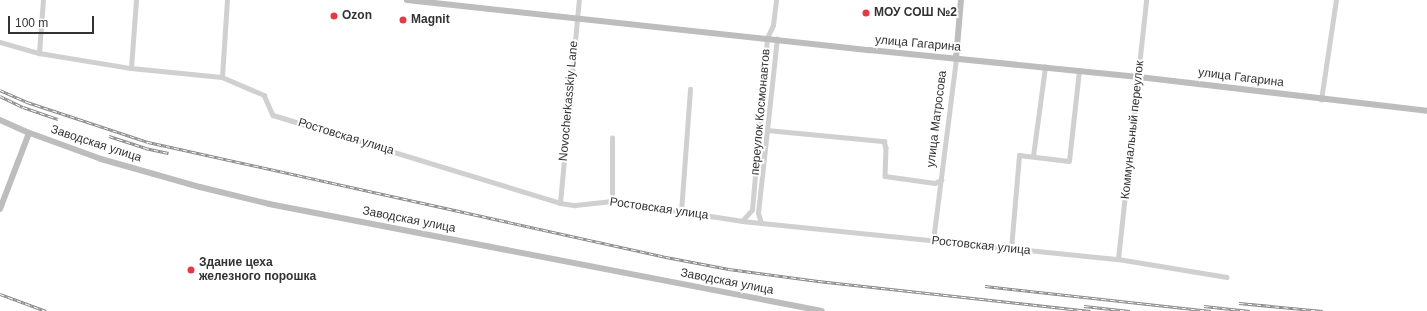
<!DOCTYPE html>
<html>
<head>
<meta charset="utf-8">
<style>
  body { margin:0 }
  #map { position:relative; width:1427px; height:311px; overflow:hidden; background:#fff; font-family:Arial,sans-serif }
  div>[style] { position:absolute }
  .street>* { height:4.5px; margin:-2.25px; padding:0 2.25px; transform-origin:2.25px; border-radius:2.25px; background:#d0d0d0 }
  .secondary>* { height:6px; margin:-3px; padding:0 3px; transform-origin:3px; border-radius:3px; background:#bdbdbd }
  .rail>* { height:3px; margin-top:-1.5px; transform-origin:0; background:repeating-linear-gradient(90deg,#fff 0 4.5px,#888 0 9px); box-sizing:border-box; border-block:1px solid #888 }
  .dots>* { width:11px; height:11px; translate:-50% -50%; box-sizing:border-box; border:2px solid #fff; border-radius:50% }
  span { translate:-50% -50%; white-space:nowrap; text-align:center; line-height:1.15; -webkit-text-stroke:4px #fff; paint-order:stroke }
  .poi-label { font-size:12px; color:#333; font-weight:700 }
  .left { translate:0 -50%; text-align:left }
  .street-label { font-size:12px; color:#333 }
  .scale { position:absolute; left:8px; top:16px; width:86px; height:18px; box-sizing:border-box; border:2px solid #333; border-top:0; padding-left:5px; font-size:12px; line-height:14px; white-space:nowrap; color:#333; -webkit-text-stroke:3px #fff; paint-order:stroke }
</style>
</head>
<body>
<div id="map">
  <div class="street">
    <i style="left:0;top:42px;width:41px;rotate:15.8deg"></i>
    <i style="left:39px;top:53px;width:93px;rotate:9.3deg"></i>
    <i style="left:131px;top:68px;width:91px;rotate:5.6deg"></i>
    <i style="left:222px;top:77px;width:46px;rotate:23.2deg"></i>
    <i style="left:264px;top:95px;width:22px;rotate:66deg"></i>
    <i style="left:273px;top:115px;width:300px;rotate:17deg"></i>
    <i style="left:560px;top:203px;width:15px;rotate:8deg"></i>
    <i style="left:575px;top:205px;width:37px;rotate:-6deg"></i>
    <i style="left:612px;top:201px;width:132px;rotate:8.7deg"></i>
    <i style="left:742px;top:221px;width:378px;rotate:5.8deg"></i>
    <i style="left:1118px;top:259px;width:110px;rotate:9.4deg"></i>
    <i style="left:39px;top:53px;width:53px;rotate:-85.7deg"></i>
    <i style="left:131px;top:68px;width:68px;rotate:-85.8deg"></i>
    <i style="left:222px;top:77px;width:77px;rotate:-86.3deg"></i>
    <i style="left:1321px;top:100px;width:101px;rotate:-81.5deg"></i>
    <i style="left:767px;top:130px;width:118px;rotate:5.4deg"></i>
    <i style="left:884px;top:141px;width:7px;rotate:74deg"></i>
    <i style="left:886px;top:148px;width:28px;rotate:92deg"></i>
    <i style="left:885px;top:176px;width:50px;rotate:8deg"></i>
    <i style="left:935px;top:183px;width:7px;rotate:-27deg"></i>
    <i style="left:1033px;top:156px;width:90px;rotate:-82.3deg"></i>
    <i style="left:612px;top:201px;width:63px;rotate:-90deg"></i>
    <i style="left:560px;top:203px;width:204px;rotate:-84.7deg"></i>
    <i style="left:681px;top:212px;width:123px;rotate:-85.8deg"></i>
    <i style="left:742px;top:221px;width:15px;rotate:-48deg"></i>
    <i style="left:752px;top:210px;width:173px;rotate:-85deg"></i>
    <i style="left:767px;top:38px;width:14px;rotate:-65deg"></i>
    <i style="left:773px;top:25px;width:25px;rotate:-83deg"></i>
    <i style="left:761px;top:223px;width:10px;rotate:-107deg"></i>
    <i style="left:758px;top:213px;width:175px;rotate:-83.8deg"></i>
    <i style="left:933px;top:241px;width:184px;rotate:-82.8deg"></i>
    <i style="left:1011px;top:249px;width:94px;rotate:-85.1deg"></i>
    <i style="left:1019px;top:155px;width:50px;rotate:6.8deg"></i>
    <i style="left:1069px;top:161px;width:91px;rotate:-83.7deg"></i>
    <i style="left:1118px;top:259px;width:261px;rotate:-83.8deg"></i>
  </div>
  <div class="secondary">
    <i style="left:407px;top:0;width:465px;rotate:6.2deg"></i>
    <i style="left:869px;top:50px;width:271px;rotate:5.7deg"></i>
    <i style="left:1139px;top:77px;width:290px;rotate:6.7deg"></i>
    <i style="left:956px;top:58px;width:58px;rotate:-85.1deg"></i>
    <i style="left:0;top:120px;width:30px;rotate:24deg"></i>
    <i style="left:27px;top:132px;width:79px;rotate:20deg"></i>
    <i style="left:101px;top:159px;width:103px;rotate:15.8deg"></i>
    <i style="left:200px;top:187px;width:71px;rotate:13.8deg"></i>
    <i style="left:269px;top:204px;width:563px;rotate:10.95deg"></i>
    <i style="left:0;top:209px;width:81px;rotate:-69.1deg"></i>
  </div>
  <div class="rail">
    <i style="left:0;top:90px;width:30px;rotate:24deg"></i>
    <i style="left:27px;top:102px;width:127px;rotate:18.3deg"></i>
    <i style="left:148px;top:142px;width:531px;rotate:12.52deg"></i>
    <i style="left:666px;top:257px;width:64px;rotate:10.8deg"></i>
    <i style="left:729px;top:269px;width:90px;rotate:7.7deg"></i>
    <i style="left:818px;top:281px;width:274px;rotate:6.3deg"></i>
    <i style="left:0;top:96px;width:25px;rotate:26deg"></i>
    <i style="left:23px;top:107px;width:37px;rotate:19deg"></i>
    <i style="left:109px;top:136px;width:38px;rotate:18deg"></i>
    <i style="left:145px;top:148px;width:24px;rotate:12deg"></i>
    <i style="left:985px;top:286px;width:227px;rotate:6.3deg"></i>
    <i style="left:0;top:294px;width:49px;rotate:20.3deg"></i>
    <i style="left:1239px;top:303px;width:84px;rotate:5.4deg"></i>
    <i style="left:1084px;top:306px;width:46px;rotate:6.2deg"></i>
    <i style="left:1204px;top:306px;width:46px;rotate:6.2deg"></i>
  </div>
  <div class="dots">
    <i style="left:866px;top:13px;background:#e63946"></i>
    <i style="left:334px;top:16px;background:#e63946"></i>
    <i style="left:403px;top:20px;background:#e63946"></i>
    <i style="left:191px;top:270px;background:#e63946"></i>
  </div>
  <div class="poi-label">
    <span class="left" style="left:874px;top:13px">МОУ СОШ №2</span>
    <span class="left" style="left:342px;top:16px">Ozon</span>
    <span class="left" style="left:411px;top:20px">Magnit</span>
    <span class="left" style="left:199px;top:270px">Здание цеха<br>железного порошка</span>
  </div>
  <div class="street-label">
    <span style="left:918px;top:44px;rotate:5deg">улица Гагарина</span>
    <span style="left:1241px;top:78px;rotate:7deg">улица Гагарина</span>
    <span style="left:569px;top:101px;rotate:-85deg">Novocherkasskiy Lane</span>
    <span style="left:761px;top:112px;rotate:-85deg">переулок Космонавтов</span>
    <span style="left:937px;top:119px;rotate:-83deg">улица Матросова</span>
    <span style="left:1133px;top:130px;rotate:-84deg">Коммунальный переулок</span>
    <span style="left:346px;top:137px;rotate:17deg">Ростовская улица</span>
    <span style="left:96px;top:144px;rotate:18deg">Заводская улица</span>
    <span style="left:659px;top:209px;rotate:8deg">Ростовская улица</span>
    <span style="left:409px;top:220px;rotate:11deg">Заводская улица</span>
    <span style="left:981px;top:246px;rotate:6deg">Ростовская улица</span>
    <span style="left:727px;top:282px;rotate:11deg">Заводская улица</span>
  </div>
  <div class="scale">100 m</div>
</div>
</body>
</html>
